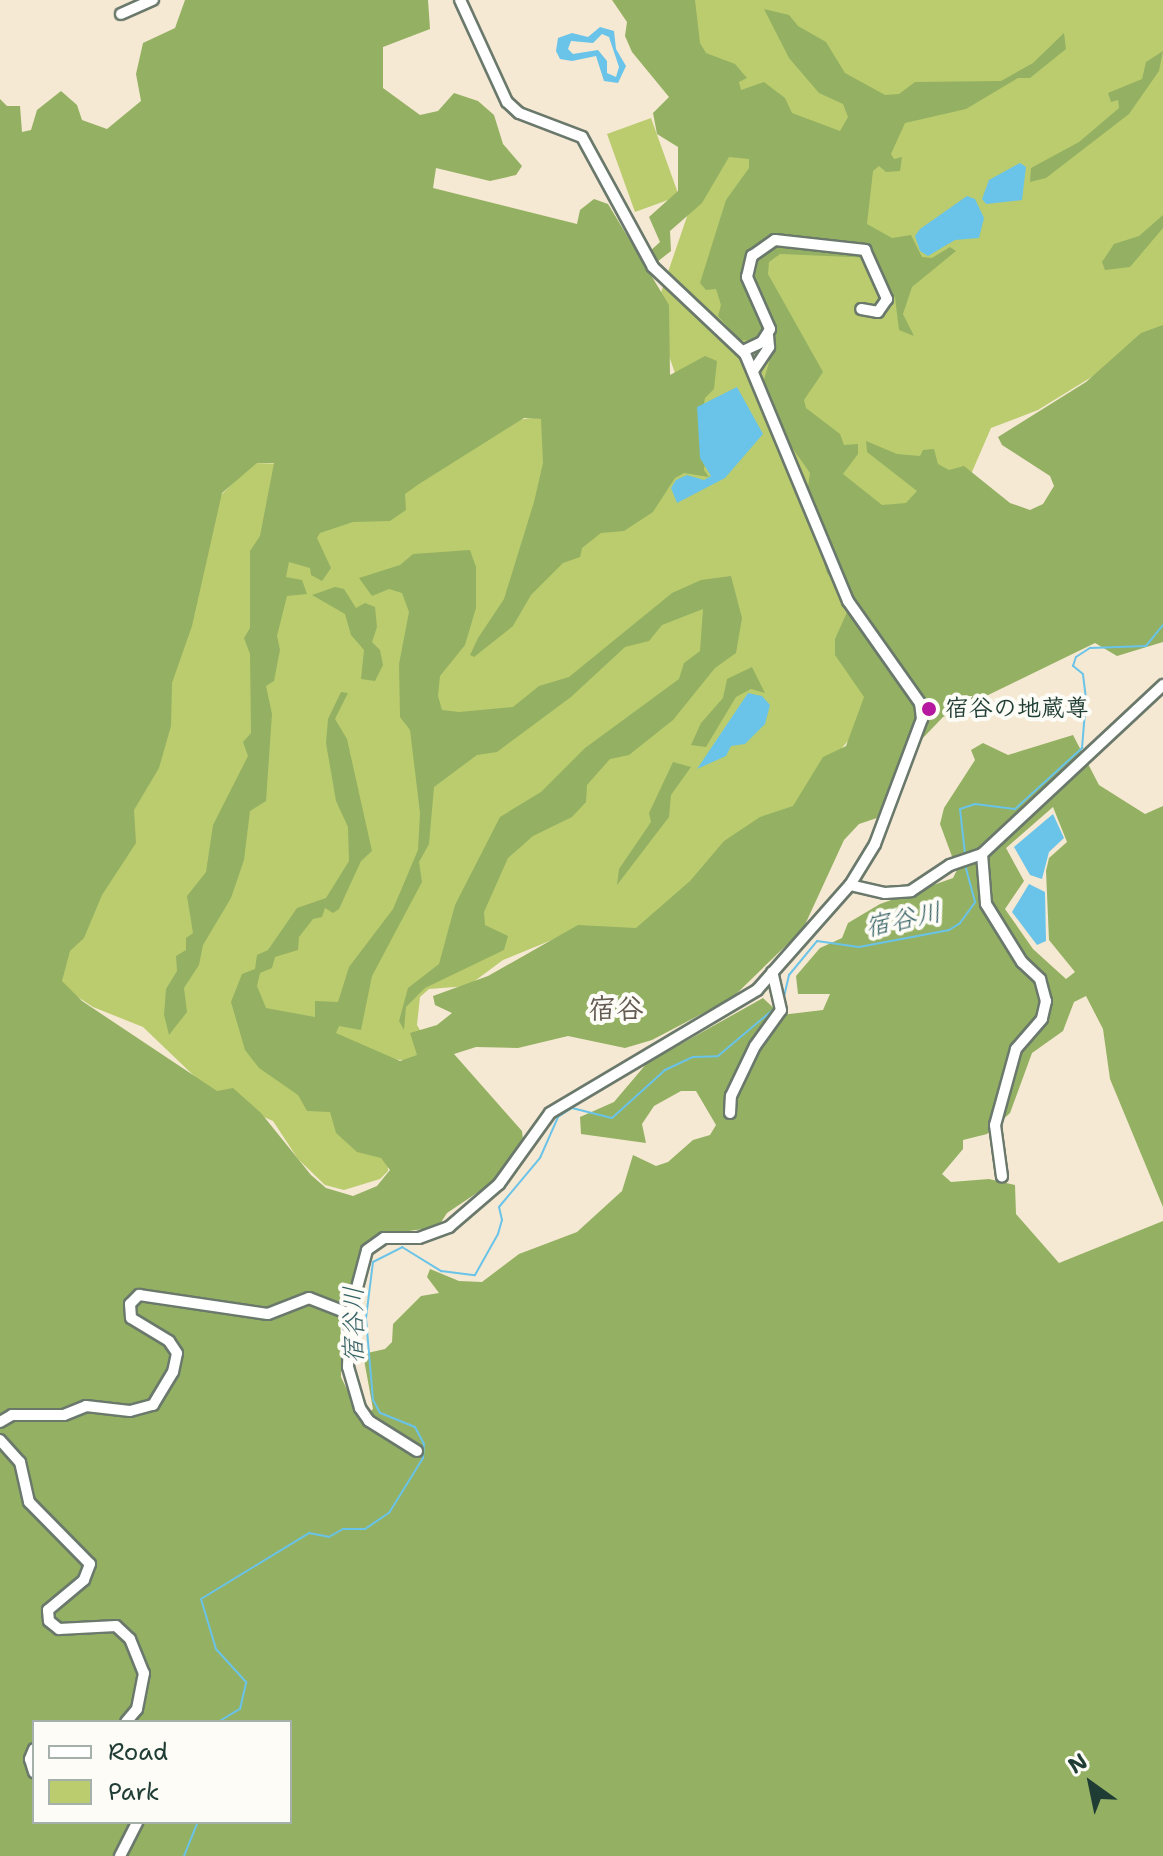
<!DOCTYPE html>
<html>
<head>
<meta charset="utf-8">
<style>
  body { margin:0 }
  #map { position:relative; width:1163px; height:1856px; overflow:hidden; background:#f5e9d3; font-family:"Shantell Sans","Klee One",sans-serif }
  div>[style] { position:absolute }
  .green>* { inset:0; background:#bbcc6f }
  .forest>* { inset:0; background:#94b062 }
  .water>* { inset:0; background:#6ac3e8 }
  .stream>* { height:2px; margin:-1px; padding:0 1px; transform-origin:1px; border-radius:1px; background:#6ac3e8 }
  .roads { filter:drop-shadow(2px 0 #6a796c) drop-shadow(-2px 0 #6a796c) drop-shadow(0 2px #6a796c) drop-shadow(0 -2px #6a796c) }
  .minor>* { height:10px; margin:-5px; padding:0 5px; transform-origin:5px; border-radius:5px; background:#fff }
  .dots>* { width:22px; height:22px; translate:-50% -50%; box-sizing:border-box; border:4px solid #fdfcf7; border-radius:50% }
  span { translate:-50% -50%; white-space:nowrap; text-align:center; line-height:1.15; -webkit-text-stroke:8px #fdfcf7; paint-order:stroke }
  .poi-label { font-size:24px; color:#1f3d34; font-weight:700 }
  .left { translate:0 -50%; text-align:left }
  .water-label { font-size:26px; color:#325e61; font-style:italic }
  .quarter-label { font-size:28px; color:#635a51; font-weight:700 }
  .legend { position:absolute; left:32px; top:1720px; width:260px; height:104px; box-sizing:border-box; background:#fdfcf7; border:2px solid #a4b0a9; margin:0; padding:10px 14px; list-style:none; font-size:24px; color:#1f3d34 }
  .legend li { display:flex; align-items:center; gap:16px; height:40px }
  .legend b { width:40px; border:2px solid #a4b0a9 }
  .north { position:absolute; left:1051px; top:1744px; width:80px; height:80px; -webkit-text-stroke:6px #fdfcf7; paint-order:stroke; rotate:327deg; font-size:22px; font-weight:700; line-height:32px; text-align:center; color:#1f3d34 }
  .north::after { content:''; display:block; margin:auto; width:28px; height:36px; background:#1f3d34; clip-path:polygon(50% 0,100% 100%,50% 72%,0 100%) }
</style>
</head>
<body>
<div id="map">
  <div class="green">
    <i style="clip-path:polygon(665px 0,1163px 0,1163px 333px,1038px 410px,991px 428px,863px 724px,826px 766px,807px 798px,644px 927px,632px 933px,581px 928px,503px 960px,468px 986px,429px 989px,420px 997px,417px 1025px,429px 1045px,421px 1061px,384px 1059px,388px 1171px,380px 1179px,344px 1190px,325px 1185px,298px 1159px,273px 1121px,215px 1096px,143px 1027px,93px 1007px,24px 962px,202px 563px,218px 498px,253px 463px,289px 464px,367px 436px,534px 418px,601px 429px,676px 376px,654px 313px,720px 120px)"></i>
    <i style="clip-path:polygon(651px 118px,679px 196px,635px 212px,607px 134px)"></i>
  </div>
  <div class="forest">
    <i style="clip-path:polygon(evenodd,185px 0,428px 0,430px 29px,383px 47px,383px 88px,420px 115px,438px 111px,454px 93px,478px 101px,494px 115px,503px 144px,522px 166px,516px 175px,490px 181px,436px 168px,433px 188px,577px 224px,580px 210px,594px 199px,608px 204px,669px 305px,670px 375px,705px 356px,717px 361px,714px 389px,705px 398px,699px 431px,708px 441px,704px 470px,709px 477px,684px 473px,675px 478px,653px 512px,624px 531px,601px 533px,582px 548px,580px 557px,563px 563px,531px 595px,513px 626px,474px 657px,470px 655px,478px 638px,504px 599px,534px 502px,543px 463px,541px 419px,524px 418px,419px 484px,405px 494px,406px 510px,390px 521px,353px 522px,320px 533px,317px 538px,331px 568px,322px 581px,311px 575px,310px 568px,289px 562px,286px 577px,302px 580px,307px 594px,287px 596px,277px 636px,280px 650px,274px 681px,266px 686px,272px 714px,266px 801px,250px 811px,244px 860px,231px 898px,203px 945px,199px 965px,184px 988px,187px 1012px,169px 1035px,164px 1015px,166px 989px,177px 971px,176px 956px,186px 950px,186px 938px,193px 933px,187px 896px,206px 872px,213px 825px,248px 756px,243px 742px,251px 733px,250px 654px,244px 638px,250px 628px,250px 551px,260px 536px,274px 463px,257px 463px,222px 493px,192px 626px,172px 683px,171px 726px,159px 768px,134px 810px,136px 843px,102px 895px,84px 938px,70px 951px,62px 981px,82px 1001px,217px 1091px,233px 1088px,261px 1113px,311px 1175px,326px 1188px,353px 1196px,377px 1186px,390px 1170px,381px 1158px,357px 1152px,336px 1133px,330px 1112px,307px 1111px,298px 1095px,259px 1068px,245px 1050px,231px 1002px,242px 974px,255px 969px,257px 955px,268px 950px,297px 908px,326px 898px,349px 861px,348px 827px,336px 801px,326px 743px,328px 719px,341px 692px,348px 693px,335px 719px,347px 739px,372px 851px,361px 861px,339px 909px,333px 913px,325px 908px,322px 917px,313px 919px,299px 937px,298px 950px,275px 957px,272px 968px,260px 973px,257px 986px,266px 1008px,315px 1017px,315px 1001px,338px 1002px,349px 967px,393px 909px,418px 850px,420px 813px,410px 730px,400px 717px,399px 664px,409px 612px,402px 593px,389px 589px,372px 596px,359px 578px,400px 565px,413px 554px,470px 550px,476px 567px,476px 608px,465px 645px,440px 676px,438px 696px,442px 710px,459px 712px,513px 707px,539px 686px,569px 677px,672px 593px,701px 580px,731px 576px,742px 618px,736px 653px,715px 668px,673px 720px,629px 755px,610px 759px,587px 785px,586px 802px,572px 817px,533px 836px,508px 858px,484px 912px,485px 925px,508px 936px,504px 950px,425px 988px,406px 1007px,404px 1030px,399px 1021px,408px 988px,439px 964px,455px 905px,500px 817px,541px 792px,585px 748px,679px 679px,684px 663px,700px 651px,703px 609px,662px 625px,649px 641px,625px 647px,571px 697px,497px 752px,477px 755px,434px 787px,429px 844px,419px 862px,422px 882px,372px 976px,361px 1030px,339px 1026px,336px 1033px,400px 1061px,417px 1055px,410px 1033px,437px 1025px,452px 1013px,435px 1005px,433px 996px,488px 976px,578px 925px,636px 928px,690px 881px,724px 841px,760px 817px,793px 806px,823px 757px,846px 746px,864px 697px,835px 655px,835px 639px,852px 601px,827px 573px,806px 501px,810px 473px,788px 442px,763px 383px,775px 342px,740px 340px,718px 316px,721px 305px,716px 289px,706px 290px,700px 283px,726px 200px,749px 168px,749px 159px,729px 157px,702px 203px,670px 231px,671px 251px,657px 262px,648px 253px,660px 242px,649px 217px,678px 191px,678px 147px,657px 134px,653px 113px,669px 97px,632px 52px,625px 36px,627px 22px,612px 0,695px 0,700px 43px,706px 53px,735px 64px,747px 78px,739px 82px,741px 90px,764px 82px,785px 98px,792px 113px,840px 131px,848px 117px,843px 104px,819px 93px,789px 58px,764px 9px,789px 15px,798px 26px,826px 42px,845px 73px,885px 95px,899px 94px,915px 82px,1001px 81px,1033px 63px,1064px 33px,1066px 49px,1030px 78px,1018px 78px,966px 109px,905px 123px,891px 154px,894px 159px,902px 157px,900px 171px,886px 172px,879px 166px,873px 171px,867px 224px,892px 238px,911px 235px,922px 257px,932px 258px,950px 247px,956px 251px,912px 287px,903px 314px,914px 336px,899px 330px,895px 298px,875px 258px,780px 254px,769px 262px,768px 274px,823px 372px,804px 400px,806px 408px,840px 434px,844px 445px,858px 444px,858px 454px,843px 474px,882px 505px,906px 503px,917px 491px,867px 452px,866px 441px,897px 454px,920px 456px,923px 450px,934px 449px,938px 464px,949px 470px,964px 466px,1010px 503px,1030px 510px,1043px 504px,1054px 486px,1050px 476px,1002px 445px,998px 437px,1086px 382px,1141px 333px,1163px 325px,1163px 642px,1117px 656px,1095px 643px,943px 717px,899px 763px,877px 818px,859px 824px,844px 840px,803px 929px,732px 998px,652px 1040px,625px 1048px,568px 1036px,518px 1048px,476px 1047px,454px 1054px,522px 1131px,523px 1139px,499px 1178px,447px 1213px,438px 1227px,380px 1235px,360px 1252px,341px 1323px,341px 1377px,361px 1419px,373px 1409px,363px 1354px,385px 1349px,392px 1342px,393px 1324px,421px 1296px,439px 1293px,427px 1277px,430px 1269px,459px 1281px,482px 1282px,519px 1254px,577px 1232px,622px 1191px,633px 1155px,656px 1166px,668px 1162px,693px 1140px,710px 1135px,716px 1125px,696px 1091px,681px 1091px,654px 1106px,642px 1124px,646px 1143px,581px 1134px,580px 1117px,614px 1102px,647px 1063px,763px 998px,781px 1015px,823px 1010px,830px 994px,798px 994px,796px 976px,820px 948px,842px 938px,848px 923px,880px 904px,953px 878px,957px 870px,940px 824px,944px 808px,975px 760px,971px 750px,983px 743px,1008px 755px,1073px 735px,1099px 785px,1145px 814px,1163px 806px,1163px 1207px,1110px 1079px,1103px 1029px,1086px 996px,1074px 1002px,1063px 1031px,1032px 1053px,1010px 1113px,987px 1134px,963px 1140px,963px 1149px,942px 1174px,951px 1182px,989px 1179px,1015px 1185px,1016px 1214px,1059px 1263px,1163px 1221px,1163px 1856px,0 1856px,0 99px,7px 106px,20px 106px,22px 132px,31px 130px,37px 110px,61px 91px,77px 105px,82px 120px,107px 129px,141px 101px,136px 74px,143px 43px,175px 28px,185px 0,1053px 807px,1067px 842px,1049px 858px,1046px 871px,1049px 940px,1075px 972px,1066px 979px,1033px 949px,1005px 909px,1024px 881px,1006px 848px,1053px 807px,185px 0,34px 1722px,290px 1722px,290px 1822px,34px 1822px,34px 1722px)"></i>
    <i style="clip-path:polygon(1163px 51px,1159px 71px,1129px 114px,1046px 178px,1030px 182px,1031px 168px,1079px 142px,1119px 108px,1118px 100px,1111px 102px,1108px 93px,1142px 79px,1146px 62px)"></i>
    <i style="clip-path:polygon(1163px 215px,1163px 228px,1130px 267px,1105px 270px,1102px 262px,1114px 244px,1139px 236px)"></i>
    <i style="clip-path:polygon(335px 587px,344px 589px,356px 608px,365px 603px,375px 607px,377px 627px,372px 642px,380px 650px,383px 665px,375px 681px,361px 679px,364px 650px,351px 635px,345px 614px,312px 595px)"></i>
    <i style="clip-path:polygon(752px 667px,765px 693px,751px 689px,736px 697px,706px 747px,691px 745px,701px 723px,723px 698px,727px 679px)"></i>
    <i style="clip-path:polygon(673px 762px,691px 767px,671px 795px,669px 817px,617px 885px,619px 869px,651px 822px,649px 813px)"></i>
  </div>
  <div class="water">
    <i style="clip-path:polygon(evenodd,600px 27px,614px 31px,616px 49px,626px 66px,618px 83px,604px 81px,596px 56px,572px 61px,560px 59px,556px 51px,558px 38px,572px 33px,588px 37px,600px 27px,602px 34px,609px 37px,619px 67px,616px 77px,607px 73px,607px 61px,598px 50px,573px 54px,568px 49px,571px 41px,593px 43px,602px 34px)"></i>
    <i style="clip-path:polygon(1020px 163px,1026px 167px,1022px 200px,986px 204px,982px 199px,989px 180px)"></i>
    <i style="clip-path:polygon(967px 196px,975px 199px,984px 218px,979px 238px,955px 240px,928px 256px,920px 251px,915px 236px,920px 229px)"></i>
    <i style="clip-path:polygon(737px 387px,763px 434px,725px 478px,677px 503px,671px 488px,676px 480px,687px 475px,704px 480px,711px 476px,700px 458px,697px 407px)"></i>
    <i style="clip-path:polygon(748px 693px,762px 696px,770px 705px,765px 724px,745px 744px,731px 746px,726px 756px,697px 769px)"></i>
    <i style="clip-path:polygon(1053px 814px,1064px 838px,1049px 852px,1042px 879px,1030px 875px,1014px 847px)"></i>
    <i style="clip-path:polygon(1029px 884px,1045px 892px,1046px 941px,1037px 945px,1012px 912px)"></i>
  </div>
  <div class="stream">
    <i style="left:965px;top:854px;width:45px;rotate:-96.3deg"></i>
    <i style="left:960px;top:809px;width:16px;rotate:-18deg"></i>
    <i style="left:975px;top:804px;width:40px;rotate:7.1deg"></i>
    <i style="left:1015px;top:809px;width:91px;rotate:-42.3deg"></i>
    <i style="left:1082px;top:748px;width:49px;rotate:-85.3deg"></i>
    <i style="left:1086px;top:699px;width:25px;rotate:-97deg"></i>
    <i style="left:1083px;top:674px;width:13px;rotate:-141deg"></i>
    <i style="left:1073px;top:666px;width:9px;rotate:-72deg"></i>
    <i style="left:1076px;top:657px;width:17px;rotate:-33deg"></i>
    <i style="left:1090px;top:648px;width:56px;rotate:-2deg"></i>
    <i style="left:1146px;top:646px;width:27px;rotate:-51deg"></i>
    <i style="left:783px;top:1001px;width:27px;rotate:-77deg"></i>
    <i style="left:789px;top:975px;width:44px;rotate:-50.5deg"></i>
    <i style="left:817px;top:941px;width:42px;rotate:8.1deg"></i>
    <i style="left:859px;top:947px;width:92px;rotate:-10.7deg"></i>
    <i style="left:949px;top:930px;width:13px;rotate:-32deg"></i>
    <i style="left:960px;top:923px;width:26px;rotate:-54deg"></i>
    <i style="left:975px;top:902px;width:39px;rotate:-105deg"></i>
    <i style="left:218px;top:1722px;width:26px;rotate:-31deg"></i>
    <i style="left:240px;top:1709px;width:28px;rotate:-77deg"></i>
    <i style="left:246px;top:1682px;width:45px;rotate:-132.3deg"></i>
    <i style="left:216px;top:1649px;width:52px;rotate:-106.7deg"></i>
    <i style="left:201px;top:1599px;width:127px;rotate:-31.4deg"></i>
    <i style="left:309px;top:1533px;width:20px;rotate:11deg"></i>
    <i style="left:329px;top:1537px;width:16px;rotate:-30deg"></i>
    <i style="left:343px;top:1529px;width:22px"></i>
    <i style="left:365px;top:1529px;width:29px;rotate:-34deg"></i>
    <i style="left:389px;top:1513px;width:65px;rotate:-58.3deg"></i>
    <i style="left:423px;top:1458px;width:14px;rotate:-86deg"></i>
    <i style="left:424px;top:1444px;width:19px;rotate:-118deg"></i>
    <i style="left:415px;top:1427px;width:38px;rotate:-158deg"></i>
    <i style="left:380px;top:1413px;width:15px;rotate:-118deg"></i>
    <i style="left:373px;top:1400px;width:82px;rotate:-94.9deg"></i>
    <i style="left:366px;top:1318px;width:56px;rotate:-82.9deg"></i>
    <i style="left:373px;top:1262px;width:33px;rotate:-27deg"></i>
    <i style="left:402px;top:1247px;width:46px;rotate:31.6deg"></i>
    <i style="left:441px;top:1271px;width:34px;rotate:7deg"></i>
    <i style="left:475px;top:1275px;width:47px;rotate:-60.7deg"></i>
    <i style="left:498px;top:1234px;width:15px;rotate:-74deg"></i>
    <i style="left:502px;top:1220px;width:13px;rotate:-103deg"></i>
    <i style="left:499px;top:1207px;width:64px;rotate:-50.1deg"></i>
    <i style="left:540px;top:1158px;width:45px;rotate:-66.3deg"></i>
    <i style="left:558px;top:1117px;width:17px;rotate:-33deg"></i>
    <i style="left:572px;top:1108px;width:41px;rotate:14deg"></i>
    <i style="left:612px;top:1118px;width:72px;rotate:-42.2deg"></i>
    <i style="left:665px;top:1070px;width:31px;rotate:-25deg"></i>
    <i style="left:693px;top:1057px;width:25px;rotate:-2deg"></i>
    <i style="left:718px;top:1056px;width:75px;rotate:-40.1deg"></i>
    <i style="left:184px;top:1856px;width:37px;rotate:-68deg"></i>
  </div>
  <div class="roads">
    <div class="minor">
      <i style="left:121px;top:14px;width:35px;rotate:-24deg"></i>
      <i style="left:743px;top:351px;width:21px;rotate:-25deg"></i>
      <i style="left:762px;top:342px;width:15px;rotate:-58deg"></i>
      <i style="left:770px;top:329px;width:57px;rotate:-113.9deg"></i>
      <i style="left:747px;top:277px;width:22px;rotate:-77deg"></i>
      <i style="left:752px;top:256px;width:28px;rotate:-35deg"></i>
      <i style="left:775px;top:240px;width:91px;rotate:6.3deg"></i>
      <i style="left:865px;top:250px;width:54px;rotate:65.8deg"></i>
      <i style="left:887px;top:299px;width:16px;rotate:125deg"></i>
      <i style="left:878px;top:312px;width:17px;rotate:-170deg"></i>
      <i style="left:753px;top:371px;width:29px;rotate:-56deg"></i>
      <i style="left:769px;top:347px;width:11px;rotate:-95deg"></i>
      <i style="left:982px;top:854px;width:50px;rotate:85.4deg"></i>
      <i style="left:986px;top:904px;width:68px;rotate:58.2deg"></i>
      <i style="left:1022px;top:962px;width:25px;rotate:43deg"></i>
      <i style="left:1040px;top:979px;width:23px;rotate:75deg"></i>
      <i style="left:1046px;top:1001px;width:18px;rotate:103deg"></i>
      <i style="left:1042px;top:1019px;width:40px;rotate:131deg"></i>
      <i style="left:1016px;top:1049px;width:79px;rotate:105.4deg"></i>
      <i style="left:995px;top:1125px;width:52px;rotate:82.3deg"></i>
      <i style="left:850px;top:885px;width:36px;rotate:13deg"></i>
      <i style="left:885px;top:893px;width:26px;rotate:-4deg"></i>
      <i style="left:911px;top:891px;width:47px;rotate:-33.7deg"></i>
      <i style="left:950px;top:865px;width:34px;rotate:-19deg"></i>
      <i style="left:982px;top:854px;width:248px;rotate:-43deg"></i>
      <i style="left:730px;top:1113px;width:17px;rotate:-87deg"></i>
      <i style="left:731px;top:1096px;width:55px;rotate:-64.4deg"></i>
      <i style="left:755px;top:1046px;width:44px;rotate:-54.2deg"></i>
      <i style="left:781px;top:1010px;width:39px;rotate:-103deg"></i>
      <i style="left:0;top:1422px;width:14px;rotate:-30deg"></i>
      <i style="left:12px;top:1415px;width:52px"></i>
      <i style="left:64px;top:1415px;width:24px;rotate:-22deg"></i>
      <i style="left:86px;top:1406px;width:44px;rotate:6.5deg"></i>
      <i style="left:130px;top:1411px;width:24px;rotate:-15deg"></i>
      <i style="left:153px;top:1405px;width:39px;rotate:-59deg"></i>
      <i style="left:173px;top:1372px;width:19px;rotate:-78deg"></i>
      <i style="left:177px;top:1353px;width:14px;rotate:-124deg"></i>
      <i style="left:169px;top:1341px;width:44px;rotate:-148.8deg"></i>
      <i style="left:131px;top:1318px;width:14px;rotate:-94deg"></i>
      <i style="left:130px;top:1304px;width:13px;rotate:-45deg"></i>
      <i style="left:139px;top:1295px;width:130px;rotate:8.4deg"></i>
      <i style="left:268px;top:1314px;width:44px;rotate:-21.3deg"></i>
      <i style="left:309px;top:1298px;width:44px;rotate:21.3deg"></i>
      <i style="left:0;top:1440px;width:30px;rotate:48deg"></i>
      <i style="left:20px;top:1462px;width:41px;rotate:77.3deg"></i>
      <i style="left:29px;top:1502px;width:87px;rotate:45.5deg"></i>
      <i style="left:90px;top:1564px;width:17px;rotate:111deg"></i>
      <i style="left:84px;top:1580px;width:47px;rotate:140.2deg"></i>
      <i style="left:48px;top:1610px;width:11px;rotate:85deg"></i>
      <i style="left:49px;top:1621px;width:13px;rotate:39deg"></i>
      <i style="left:59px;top:1629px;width:57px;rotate:-3deg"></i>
      <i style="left:116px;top:1626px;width:19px;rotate:43deg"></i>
      <i style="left:130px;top:1639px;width:37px;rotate:68deg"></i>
      <i style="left:144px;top:1673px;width:37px;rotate:101deg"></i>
      <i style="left:137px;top:1709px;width:17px;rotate:130deg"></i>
      <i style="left:417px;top:1451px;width:57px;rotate:-148deg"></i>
      <i style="left:369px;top:1421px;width:16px;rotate:-125deg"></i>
      <i style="left:360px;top:1408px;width:43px;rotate:-106.3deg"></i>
      <i style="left:348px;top:1367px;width:53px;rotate:-87.8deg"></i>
      <i style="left:350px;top:1314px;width:66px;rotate:-75.1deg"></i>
      <i style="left:367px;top:1250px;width:21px;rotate:-35deg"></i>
      <i style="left:384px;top:1238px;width:35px"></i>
      <i style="left:419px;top:1238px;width:32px;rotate:-20deg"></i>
      <i style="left:449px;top:1227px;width:66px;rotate:-40.7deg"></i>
      <i style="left:499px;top:1184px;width:87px;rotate:-54.3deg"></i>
      <i style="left:550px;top:1113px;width:241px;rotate:-30.7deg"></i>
      <i style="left:757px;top:990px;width:140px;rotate:-48.5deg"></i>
      <i style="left:850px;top:885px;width:48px;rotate:-58.6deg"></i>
      <i style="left:875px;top:844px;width:134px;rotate:-69.4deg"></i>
      <i style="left:922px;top:719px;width:16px;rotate:-97deg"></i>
      <i style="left:920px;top:703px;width:125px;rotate:-125.2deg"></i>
      <i style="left:848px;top:601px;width:268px;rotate:-112.6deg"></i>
      <i style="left:745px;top:354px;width:127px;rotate:-136.6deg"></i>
      <i style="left:653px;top:267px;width:148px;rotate:-118.6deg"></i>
      <i style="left:582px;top:137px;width:67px;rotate:-159.1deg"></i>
      <i style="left:519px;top:113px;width:16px;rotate:-137deg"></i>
      <i style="left:507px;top:102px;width:112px;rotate:-114.7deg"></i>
      <i style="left:34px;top:1749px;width:11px;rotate:112deg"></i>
      <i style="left:30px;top:1759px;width:14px;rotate:73deg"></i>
      <i style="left:120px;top:1856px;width:38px;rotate:-63deg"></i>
    </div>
  </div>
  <div class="dots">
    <i style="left:929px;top:709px;background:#b5179e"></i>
  </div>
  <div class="poi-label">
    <span class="left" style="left:945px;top:709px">宿谷の地蔵尊</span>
  </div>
  <div class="water-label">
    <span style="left:903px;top:919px;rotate:-12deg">宿谷川</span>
    <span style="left:353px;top:1325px;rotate:-90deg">宿谷川</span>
  </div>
  <div class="quarter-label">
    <span style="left:616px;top:1008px">宿谷</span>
  </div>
  <ul class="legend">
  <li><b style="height:10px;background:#fff"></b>Road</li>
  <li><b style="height:22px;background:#bbcc6f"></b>Park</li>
  </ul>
  <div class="north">N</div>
</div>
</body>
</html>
